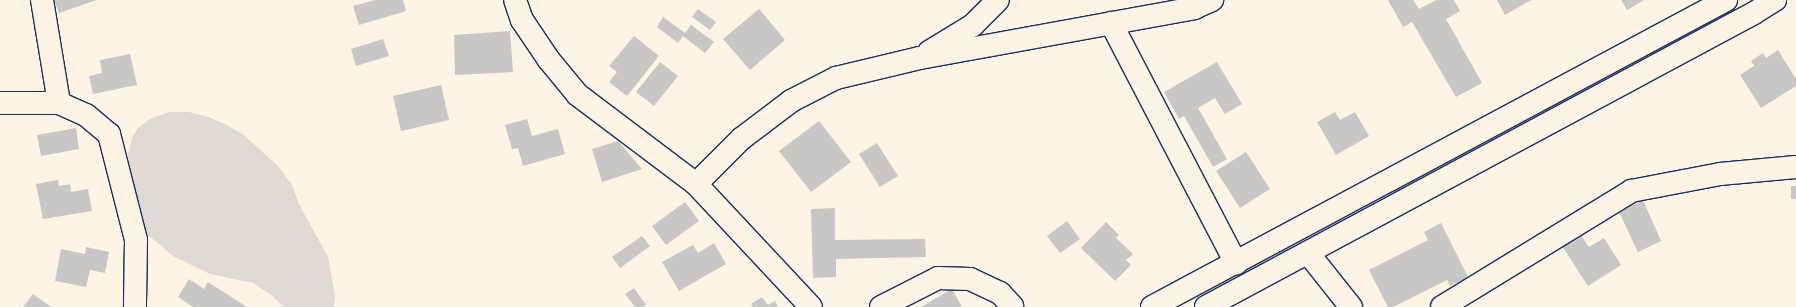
<!DOCTYPE html>
<html>
<head>
<meta charset="utf-8">
<style>
  body { margin:0 }
  #map { position:relative; width:1796px; height:307px; overflow:hidden; background:#fcf5e5; font-family:"Balsamiq Sans",sans-serif }
  div>[style] { position:absolute }
  .green>* { inset:0; background:#dfdbd4 }
  .building>* { inset:0; background:#c8c7c6 }
  .roads { filter:drop-shadow(1px 0 #1b2f5e) drop-shadow(-1px 0 #1b2f5e) drop-shadow(0 1px #1b2f5e) drop-shadow(0 -1px #1b2f5e) }
  .minor>* { height:22px; margin:-11px; padding:0 11px; transform-origin:11px; border-radius:11px; background:#fcf5e5 }
  .major>* { height:22px; margin:-11px; padding:0 11px; transform-origin:11px; border-radius:11px; background:#fcf5e5 }
  span { translate:-50% -50%; white-space:nowrap; text-align:center; line-height:1.15; -webkit-text-stroke:3.5px #fcf5e5; paint-order:stroke }
</style>
</head>
<body>
<div id="map">
  <div class="green">
    <i style="clip-path:polygon(169px 112px,189px 112px,209px 117px,227px 125px,244px 135px,279px 167px,292px 185px,299px 204px,328px 257px,335px 296px,334px 307px,284px 307px,270px 294px,253px 283px,210px 274px,173px 256px,147px 234px,140px 222px,129px 172px,128px 154px,132px 138px,138px 128px,150px 119px)"></i>
  </div>
  <div class="building">
    <i style="clip-path:polygon(54px 0,97px 0,59px 13px)"></i>
    <i style="clip-path:polygon(375px 0,403px 0,406px 11px,359px 25px,353px 6px)"></i>
    <i style="clip-path:polygon(1388px 0,1413px 0,1419px 9px,1436px 0,1454px 0,1460px 11px,1446px 19px,1482px 83px,1456px 97px,1412px 22px,1403px 27px)"></i>
    <i style="clip-path:polygon(1497px 0,1531px 0,1505px 15px)"></i>
    <i style="clip-path:polygon(1621px 0,1644px 0,1627px 10px)"></i>
    <i style="clip-path:polygon(698px 9px,716px 22px,710px 30px,692px 17px)"></i>
    <i style="clip-path:polygon(759px 9px,785px 40px,750px 70px,723px 39px)"></i>
    <i style="clip-path:polygon(663px 17px,685px 33px,691px 25px,714px 42px,705px 53px,683px 36px,678px 43px,657px 27px)"></i>
    <i style="clip-path:polygon(510px 31px,513px 72px,455px 75px,454px 35px)"></i>
    <i style="clip-path:polygon(634px 36px,659px 56px,627px 96px,609px 82px,617px 72px,609px 66px)"></i>
    <i style="clip-path:polygon(383px 39px,389px 56px,356px 66px,351px 49px)"></i>
    <i style="clip-path:polygon(1778px 50px,1796px 79px,1796px 86px,1761px 108px,1740px 75px,1754px 66px,1751px 61px,1763px 53px,1766px 58px)"></i>
    <i style="clip-path:polygon(130px 54px,137px 85px,93px 94px,89px 76px,102px 73px,100px 60px)"></i>
    <i style="clip-path:polygon(660px 62px,678px 76px,654px 106px,636px 92px)"></i>
    <i style="clip-path:polygon(1217px 62px,1242px 104px,1225px 114px,1215px 98px,1198px 108px,1227px 159px,1213px 167px,1184px 116px,1179px 119px,1164px 92px)"></i>
    <i style="clip-path:polygon(441px 85px,449px 120px,401px 131px,393px 96px)"></i>
    <i style="clip-path:polygon(1335px 112px,1340px 120px,1355px 112px,1369px 136px,1336px 155px,1317px 122px)"></i>
    <i style="clip-path:polygon(527px 119px,532px 136px,558px 129px,565px 154px,523px 166px,518px 148px,512px 149px,505px 125px)"></i>
    <i style="clip-path:polygon(819px 121px,851px 162px,811px 192px,779px 151px)"></i>
    <i style="clip-path:polygon(76px 128px,79px 149px,41px 156px,37px 135px)"></i>
    <i style="clip-path:polygon(618px 141px,642px 169px,602px 182px,592px 149px)"></i>
    <i style="clip-path:polygon(877px 143px,898px 176px,880px 187px,859px 154px)"></i>
    <i style="clip-path:polygon(1246px 152px,1270px 189px,1240px 208px,1216px 171px)"></i>
    <i style="clip-path:polygon(58px 180px,59px 186px,70px 184px,71px 192px,88px 189px,92px 211px,43px 219px,36px 184px)"></i>
    <i style="clip-path:polygon(1791px 186px,1796px 186px,1796px 199px,1791px 199px)"></i>
    <i style="clip-path:polygon(1643px 200px,1661px 241px,1638px 252px,1619px 212px)"></i>
    <i style="clip-path:polygon(685px 202px,699px 221px,666px 245px,652px 226px)"></i>
    <i style="clip-path:polygon(835px 208px,835px 240px,925px 239px,926px 257px,836px 259px,836px 277px,813px 278px,811px 209px)"></i>
    <i style="clip-path:polygon(1067px 221px,1080px 239px,1060px 253px,1047px 236px)"></i>
    <i style="clip-path:polygon(1106px 222px,1119px 235px,1116px 238px,1133px 254px,1126px 260px,1131px 265px,1115px 281px,1081px 248px)"></i>
    <i style="clip-path:polygon(1441px 223px,1468px 277px,1450px 286px,1447px 280px,1393px 307px,1388px 307px,1369px 270px,1428px 240px,1424px 232px)"></i>
    <i style="clip-path:polygon(1578px 231px,1589px 247px,1604px 238px,1621px 265px,1588px 286px,1560px 243px)"></i>
    <i style="clip-path:polygon(642px 236px,650px 246px,620px 268px,612px 257px)"></i>
    <i style="clip-path:polygon(714px 243px,726px 264px,679px 291px,662px 262px,693px 245px,698px 253px)"></i>
    <i style="clip-path:polygon(86px 247px,109px 252px,105px 273px,90px 270px,86px 287px,55px 281px,61px 249px,85px 254px)"></i>
    <i style="clip-path:polygon(189px 279px,204px 289px,208px 282px,247px 307px,193px 307px,178px 297px)"></i>
    <i style="clip-path:polygon(634px 288px,646px 305px,643px 307px,635px 307px,625px 294px)"></i>
    <i style="clip-path:polygon(952px 289px,962px 307px,921px 307px)"></i>
    <i style="clip-path:polygon(33px 294px,51px 307px,23px 307px)"></i>
    <i style="clip-path:polygon(762px 297px,768px 305px,775px 301px,778px 307px,753px 307px,751px 304px)"></i>
  </div>
  <div class="roads">
    <div class="minor">
      <i style="left:42px;top:0;width:104px;rotate:80.6deg"></i>
      <i style="left:59px;top:103px;width:30px;rotate:24deg"></i>
      <i style="left:86px;top:115px;width:30px;rotate:40deg"></i>
      <i style="left:109px;top:134px;width:109px;rotate:75.7deg"></i>
      <i style="left:136px;top:240px;width:67px;rotate:90.9deg"></i>
      <i style="left:515px;top:0;width:21px;rotate:71deg"></i>
      <i style="left:522px;top:20px;width:48px;rotate:56deg"></i>
      <i style="left:549px;top:60px;width:45px;rotate:50.4deg"></i>
      <i style="left:578px;top:95px;width:148px;rotate:37deg"></i>
      <i style="left:696px;top:184px;width:168px;rotate:46.9deg"></i>
      <i style="left:1111px;top:23px;width:271px;rotate:62.5deg"></i>
      <i style="left:929px;top:52px;width:52px;rotate:-31.5deg"></i>
      <i style="left:973px;top:25px;width:35px;rotate:-45deg"></i>
      <i style="left:0;top:103px;width:59px"></i>
      <i style="left:696px;top:184px;width:64px;rotate:-45deg"></i>
      <i style="left:741px;top:139px;width:63px;rotate:-37.2deg"></i>
      <i style="left:791px;top:101px;width:51px;rotate:-27.1deg"></i>
      <i style="left:836px;top:78px;width:86px;rotate:-13.4deg"></i>
      <i style="left:920px;top:58px;width:279px;rotate:-10.3deg"></i>
      <i style="left:1194px;top:8px;width:20px;rotate:-24deg"></i>
      <i style="left:1308px;top:253px;width:69px;rotate:51.5deg"></i>
      <i style="left:881px;top:307px;width:64px;rotate:-27deg"></i>
      <i style="left:938px;top:278px;width:32px;rotate:2deg"></i>
      <i style="left:970px;top:279px;width:33px;rotate:25deg"></i>
      <i style="left:1000px;top:293px;width:18px;rotate:47deg"></i>
      <i style="left:1442px;top:307px;width:222px;rotate:-31.5deg"></i>
      <i style="left:1631px;top:191px;width:91px;rotate:-10.8deg"></i>
      <i style="left:1720px;top:174px;width:76px;rotate:-5.3deg"></i>
    </div>
    <div class="major">
      <i style="left:1152px;top:307px;width:651px;rotate:-28.14deg"></i>
      <i style="left:1206px;top:307px;width:622px;rotate:-28.21deg"></i>
      <i style="left:1754px;top:13px;width:25px;rotate:-32deg"></i>
    </div>
  </div>
</div>
</body>
</html>
